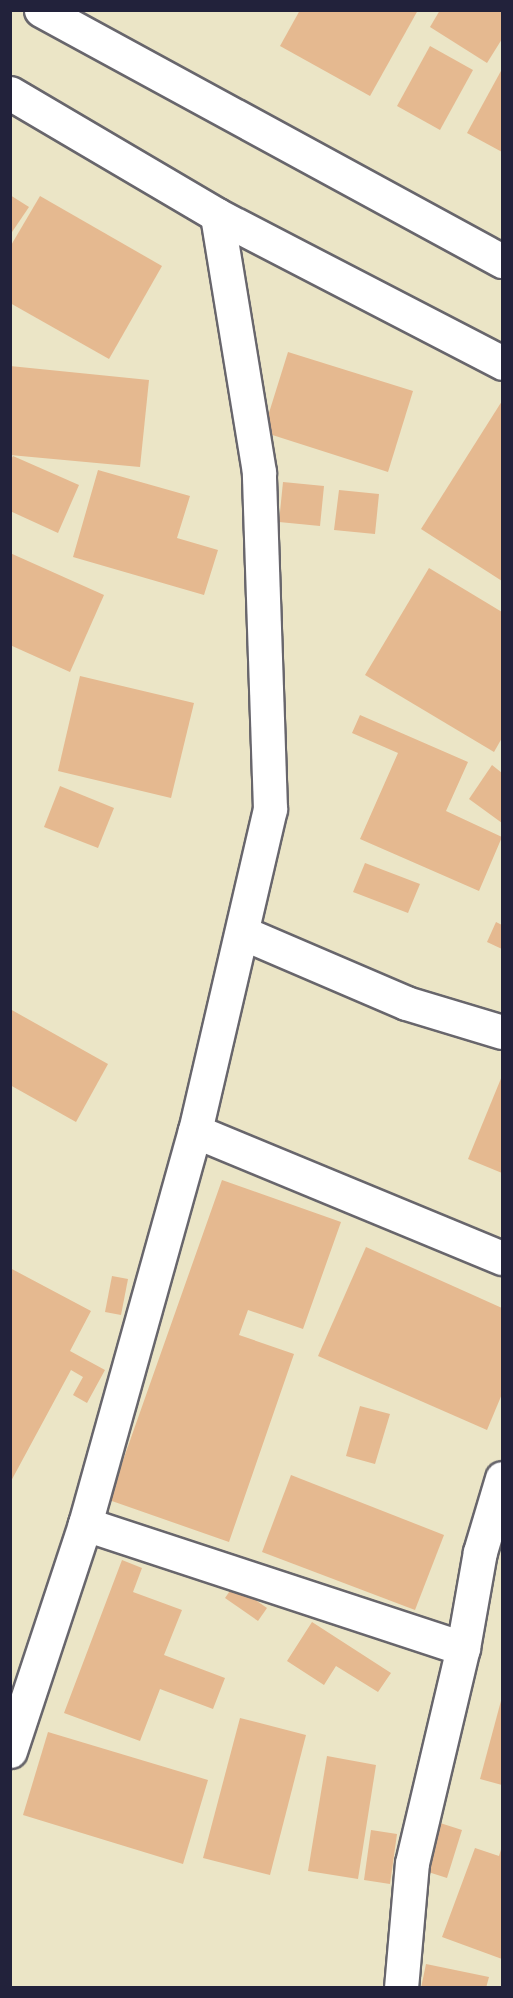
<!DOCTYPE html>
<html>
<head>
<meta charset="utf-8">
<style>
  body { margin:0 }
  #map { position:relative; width:513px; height:1998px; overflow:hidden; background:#ebe5c6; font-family:"IM FELL French Canon",serif }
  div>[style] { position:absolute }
  .building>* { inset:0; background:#e5b990 }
  .roads { filter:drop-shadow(2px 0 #68666c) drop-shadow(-2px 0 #68666c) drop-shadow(0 2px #68666c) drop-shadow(0 -2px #68666c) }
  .minor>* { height:33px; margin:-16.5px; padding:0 16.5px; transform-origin:16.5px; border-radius:16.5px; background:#fff }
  span { translate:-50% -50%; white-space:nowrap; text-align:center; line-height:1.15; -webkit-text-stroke:5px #fcf5e5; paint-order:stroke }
  .frame { position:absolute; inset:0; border:12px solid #22223b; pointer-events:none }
</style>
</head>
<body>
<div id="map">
  <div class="building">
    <i style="clip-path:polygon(300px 10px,418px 10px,370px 96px,280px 46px)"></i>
    <i style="clip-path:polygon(440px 10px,502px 10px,502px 39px,487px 63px,430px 27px)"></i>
    <i style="clip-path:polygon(430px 46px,473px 70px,440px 130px,397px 106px)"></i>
    <i style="clip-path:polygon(502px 69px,502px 152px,467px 133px)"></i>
    <i style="clip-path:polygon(10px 195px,29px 207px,10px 235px)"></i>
    <i style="clip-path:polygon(40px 196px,162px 266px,109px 359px,10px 303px,10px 247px)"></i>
    <i style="clip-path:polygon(288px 352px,413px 391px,388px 472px,263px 432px)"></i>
    <i style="clip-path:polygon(10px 366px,149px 380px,140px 467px,10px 455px)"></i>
    <i style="clip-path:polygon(502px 401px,502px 581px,421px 529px)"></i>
    <i style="clip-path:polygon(13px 456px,79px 485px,58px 533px,10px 511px,10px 461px)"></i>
    <i style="clip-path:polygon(98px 470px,190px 496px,177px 538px,218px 550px,204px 595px,73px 557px)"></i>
    <i style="clip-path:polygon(283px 482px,324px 486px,320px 526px,279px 522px)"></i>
    <i style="clip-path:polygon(339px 490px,379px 494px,375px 534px,334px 530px)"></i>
    <i style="clip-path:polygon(10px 553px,104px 595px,70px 672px,10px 645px)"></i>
    <i style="clip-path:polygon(429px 568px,502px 612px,502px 738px,494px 752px,365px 675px)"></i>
    <i style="clip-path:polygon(80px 676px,194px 703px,171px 798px,58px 771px)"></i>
    <i style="clip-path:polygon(360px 715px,468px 762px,446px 811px,502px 837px,479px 891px,360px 839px,398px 753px,352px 733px)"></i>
    <i style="clip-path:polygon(492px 765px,502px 773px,502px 823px,469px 799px)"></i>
    <i style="clip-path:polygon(60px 786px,114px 808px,98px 848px,44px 827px)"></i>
    <i style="clip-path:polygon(365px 863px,420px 884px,408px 913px,353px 892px)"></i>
    <i style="clip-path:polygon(496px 922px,502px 925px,502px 949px,487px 942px)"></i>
    <i style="clip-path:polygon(10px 1009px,108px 1064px,76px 1122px,10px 1085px)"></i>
    <i style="clip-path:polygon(502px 1076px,502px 1173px,468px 1159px)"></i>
    <i style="clip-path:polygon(222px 1180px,341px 1222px,303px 1329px,248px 1310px,239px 1335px,294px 1354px,229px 1542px,109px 1500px)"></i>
    <i style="clip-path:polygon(366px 1247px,502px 1308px,502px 1394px,487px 1430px,318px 1356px)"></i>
    <i style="clip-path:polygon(10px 1268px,91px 1311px,70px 1351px,105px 1370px,87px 1403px,73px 1395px,83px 1377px,71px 1370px,10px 1483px)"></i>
    <i style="clip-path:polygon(112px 1276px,128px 1279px,121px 1315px,105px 1312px)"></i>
    <i style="clip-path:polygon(360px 1406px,390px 1414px,375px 1464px,346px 1456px)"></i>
    <i style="clip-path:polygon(291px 1475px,444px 1535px,415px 1610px,262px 1552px)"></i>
    <i style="clip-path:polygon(122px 1560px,142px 1568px,133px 1592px,182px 1610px,164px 1655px,225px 1678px,213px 1709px,160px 1689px,140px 1741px,64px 1713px)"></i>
    <i style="clip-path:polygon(234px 1585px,267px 1608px,258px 1621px,225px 1598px)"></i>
    <i style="clip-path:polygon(312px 1622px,391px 1673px,378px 1692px,336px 1666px,324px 1685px,287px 1661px)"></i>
    <i style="clip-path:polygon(502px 1697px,502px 1785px,480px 1779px)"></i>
    <i style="clip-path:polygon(240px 1718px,306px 1735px,270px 1875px,203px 1858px)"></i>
    <i style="clip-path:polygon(48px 1732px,208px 1780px,183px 1864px,23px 1815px)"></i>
    <i style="clip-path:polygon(327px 1756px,376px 1765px,358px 1879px,308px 1871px)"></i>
    <i style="clip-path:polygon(437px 1822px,462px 1830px,447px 1878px,422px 1870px)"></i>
    <i style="clip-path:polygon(371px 1830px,397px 1834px,390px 1884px,364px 1880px)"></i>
    <i style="clip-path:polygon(502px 1846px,502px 1959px,442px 1937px,475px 1848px,499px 1856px)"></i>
    <i style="clip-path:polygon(426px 1964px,489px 1977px,486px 1988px,421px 1988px)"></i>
  </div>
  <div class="roads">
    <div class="minor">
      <i style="left:41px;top:10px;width:525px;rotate:28.57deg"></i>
      <i style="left:10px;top:93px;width:240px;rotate:30.5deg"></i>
      <i style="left:217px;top:215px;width:321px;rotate:27.4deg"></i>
      <i style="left:243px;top:933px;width:177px;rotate:23.2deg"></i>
      <i style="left:406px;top:1003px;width:100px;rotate:16.8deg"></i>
      <i style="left:195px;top:1131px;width:332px;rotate:22.5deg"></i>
      <i style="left:85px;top:1524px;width:398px;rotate:18.2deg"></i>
      <i style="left:10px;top:1751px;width:239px;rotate:-71.7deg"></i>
      <i style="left:85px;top:1524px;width:408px;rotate:-74.4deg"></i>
      <i style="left:195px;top:1131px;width:331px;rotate:-76.9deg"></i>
      <i style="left:270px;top:809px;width:337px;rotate:-91.9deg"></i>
      <i style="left:259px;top:472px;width:260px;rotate:-99.3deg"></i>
      <i style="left:401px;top:1988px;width:125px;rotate:-85deg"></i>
      <i style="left:412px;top:1863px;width:221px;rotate:-76.7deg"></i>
      <i style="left:463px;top:1648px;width:97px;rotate:-80deg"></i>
      <i style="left:480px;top:1552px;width:77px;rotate:-73.4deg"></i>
    </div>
  </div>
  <div class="frame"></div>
</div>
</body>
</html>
